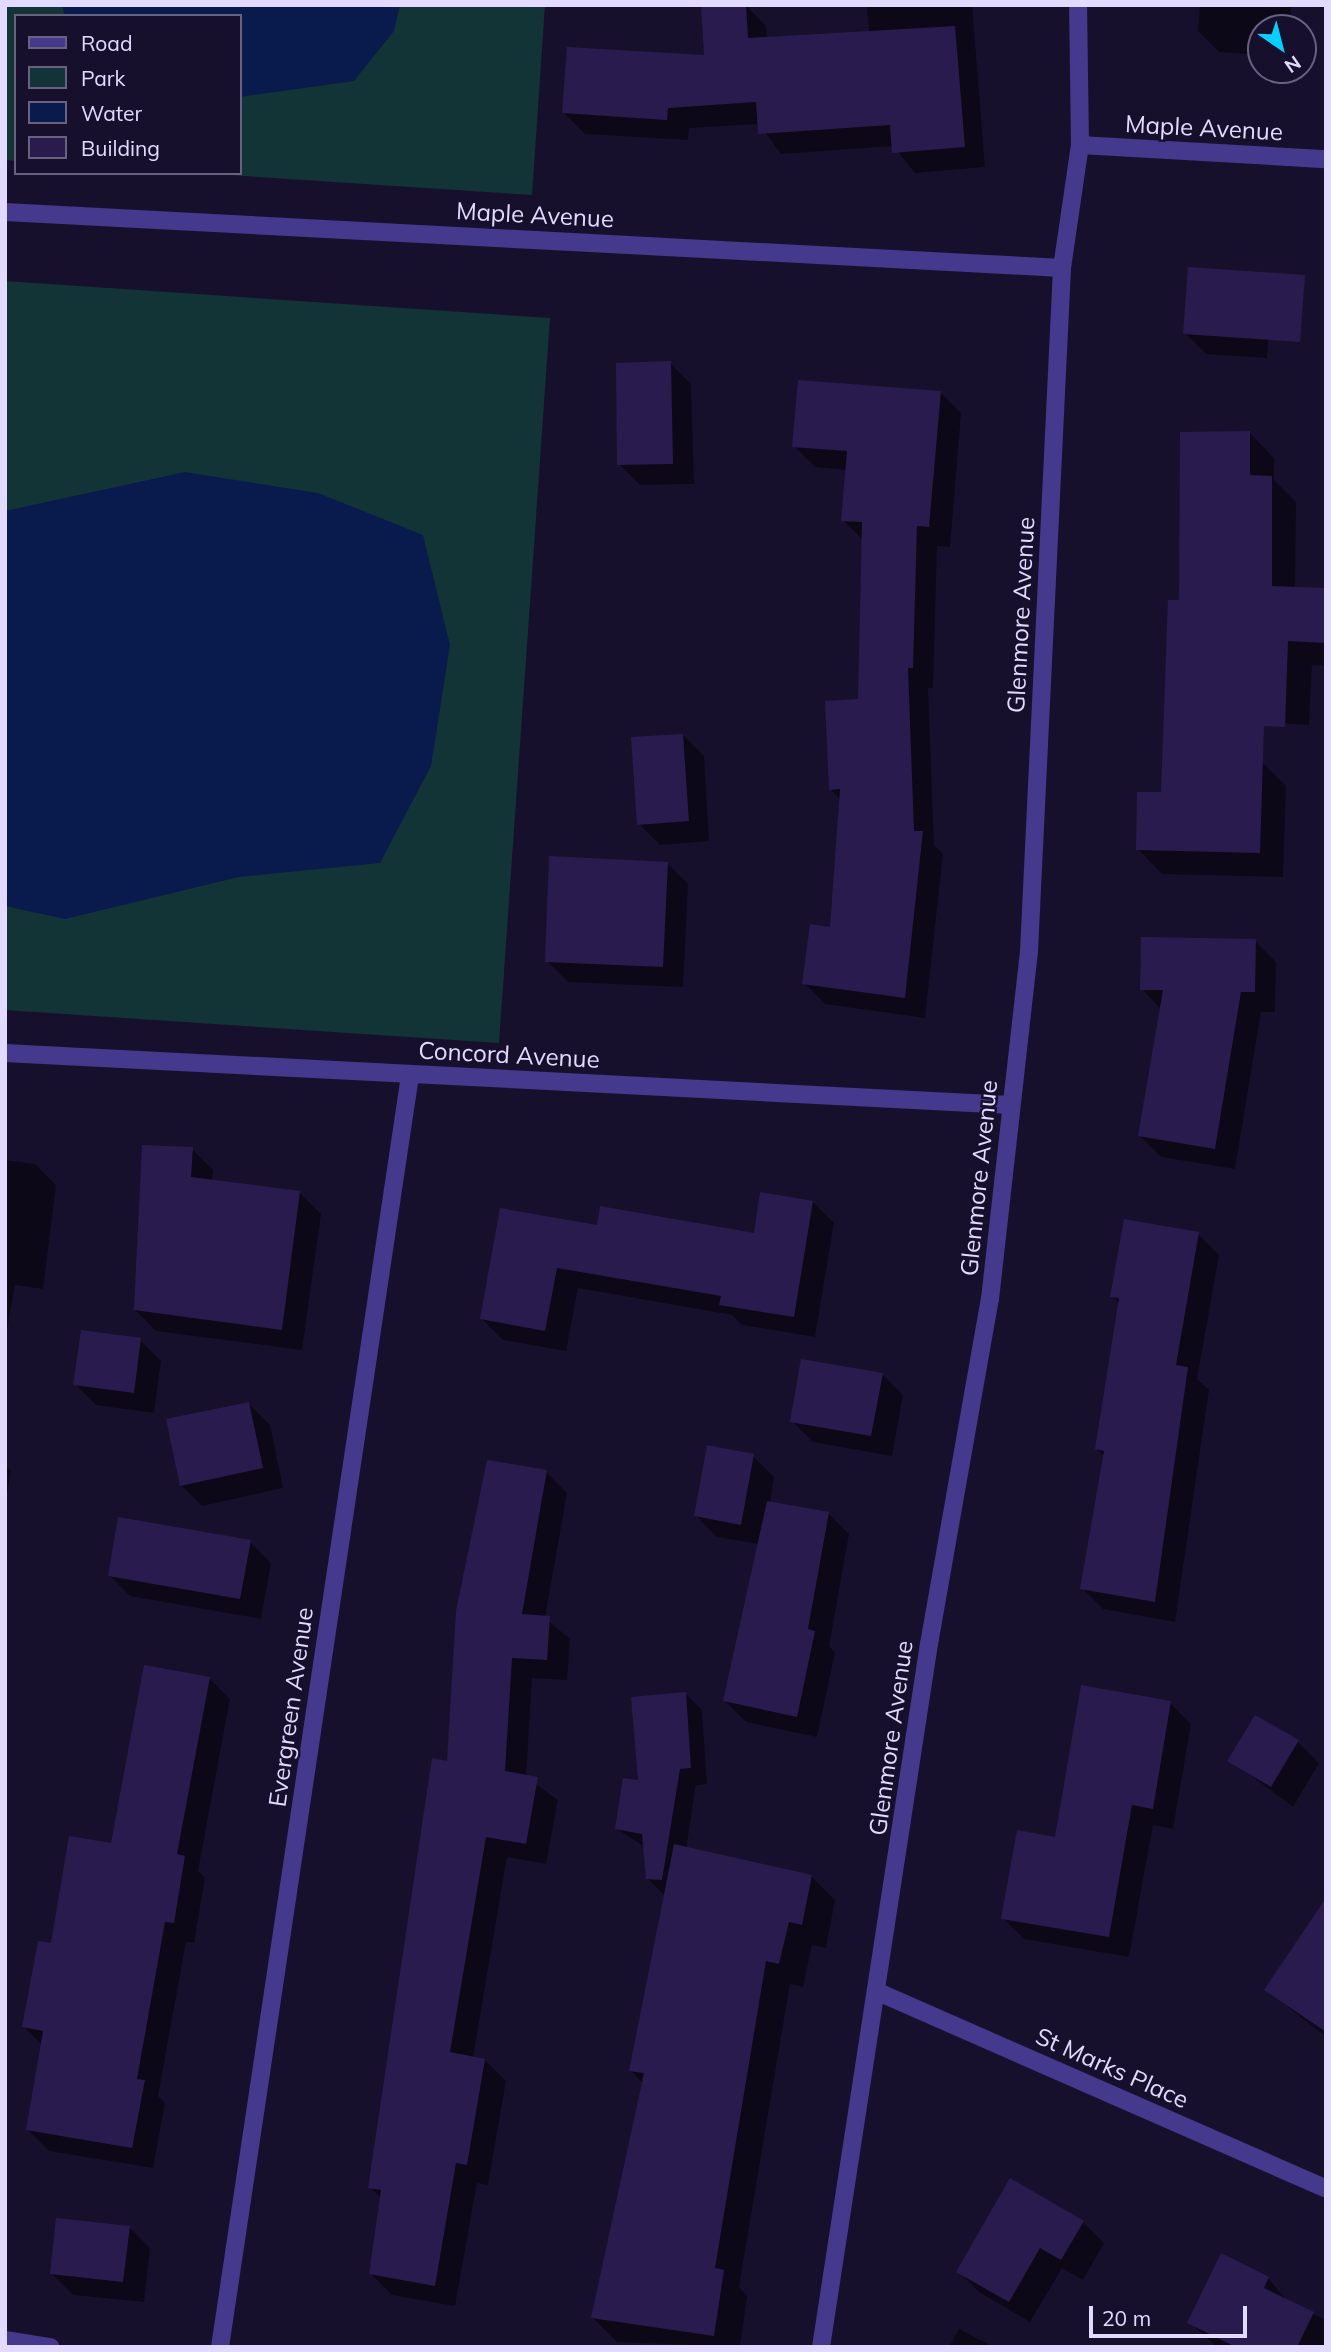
<!DOCTYPE html>
<html>
<head>
<meta charset="utf-8">
<style>
  body { margin:0 }
  #map { position:relative; width:1331px; height:2352px; overflow:hidden; background:#17102c; font-family:Mulish,sans-serif }
  div>[style] { position:absolute }
  .green>* { inset:0; background:#133436 }
  .water>* { inset:0; background:#091b4c }
  .shadow>* { inset:0; background:#0007 }
  .building>* { inset:0; background:#2a1b4e }
  .minor>* { height:18px; margin:-9px; padding:0 9px; transform-origin:9px; border-radius:9px; background:#44398d }
  span { translate:-50% -50%; white-space:nowrap; text-align:center; line-height:1.15; -webkit-text-stroke:5px #17102c; paint-order:stroke }
  .street-label { font-size:24px; color:#e2dbff }
  .frame { position:absolute; inset:0; border:7px solid #e2dbff; pointer-events:none }
  .legend { position:absolute; left:14px; top:14px; width:228px; height:161px; box-sizing:border-box; background:#17102c; border:2px solid #686180; margin:0; padding:9px 12px; list-style:none; font-size:21px; color:#e2dbff }
  .legend li { display:flex; align-items:center; gap:14px; height:35px }
  .legend b { width:35px; border:2px solid #686180 }
  .north { position:absolute; left:1247px; top:14px; width:70px; height:70px; box-sizing:border-box; background:#17102c; border:2px solid #686180; border-radius:50%; rotate:145deg; font-size:19px; font-weight:700; line-height:28px; text-align:center; color:#e2dbff }
  .north::after { content:''; display:block; margin:auto; width:24px; height:32px; background:#07d0ff; clip-path:polygon(50% 0,100% 100%,50% 72%,0 100%) }
  .scale { position:absolute; left:1089px; top:2306px; width:158px; height:32px; box-sizing:border-box; border:4px solid #e2dbff; border-top:0; padding-left:9px; font-size:21px; line-height:24px; white-space:nowrap; color:#e2dbff; -webkit-text-stroke:5px #17102c; paint-order:stroke }
</style>
</head>
<body>
<div id="map">
  <div class="green">
    <i style="clip-path:polygon(5px 5px,545px 5px,532px 195px,198px 173px,240px 173px,240px 16px,16px 16px,16px 161px,5px 160px)"></i>
    <i style="clip-path:polygon(5px 281px,550px 318px,499px 1043px,5px 1010px)"></i>
  </div>
  <div class="water">
    <i style="clip-path:polygon(62px 5px,400px 5px,394px 31px,354px 81px,240px 97px,240px 16px,65px 16px)"></i>
    <i style="clip-path:polygon(185px 472px,318px 493px,423px 535px,450px 645px,431px 766px,380px 863px,239px 877px,65px 919px,5px 906px,5px 511px)"></i>
  </div>
  <div class="shadow">
    <i style="clip-path:polygon(734px 5px,746px 5px,766px 26px,767px 39px,869px 33px,867px 5px,972px 5px,985px 167px,915px 173px,893px 146px,781px 154px,759px 124px,689px 128px,688px 140px,585px 134px,564px 113px,706px 57px)"></i>
    <i style="clip-path:polygon(1200px 5px,1291px 5px,1290px 28px,1261px 28px,1261px 55px,1219px 52px,1198px 31px)"></i>
    <i style="clip-path:polygon(1271px 294px,1267px 358px,1206px 354px,1185px 333px)"></i>
    <i style="clip-path:polygon(670px 363px,691px 384px,694px 484px,640px 485px,619px 464px)"></i>
    <i style="clip-path:polygon(940px 392px,961px 413px,950px 547px,937px 546px,933px 688px,928px 688px,934px 845px,943px 854px,925px 1018px,825px 1004px,804px 983px,832px 929px,841px 800px,830px 789px,860px 701px,863px 540px,843px 520px,847px 470px,815px 467px,794px 446px)"></i>
    <i style="clip-path:polygon(1250px 433px,1274px 458px,1274px 480px,1296px 502px,1295px 588px,1326px 589px,1326px 666px,1312px 665px,1309px 725px,1253px 721px,1262px 762px,1286px 786px,1283px 877px,1162px 874px,1138px 849px,1163px 794px,1181px 602px)"></i>
    <i style="clip-path:polygon(683px 735px,704px 756px,709px 841px,660px 845px,639px 824px)"></i>
    <i style="clip-path:polygon(667px 863px,688px 884px,683px 987px,568px 982px,547px 961px)"></i>
    <i style="clip-path:polygon(1255px 941px,1276px 962px,1275px 1012px,1261px 1012px,1235px 1169px,1161px 1157px,1140px 1136px,1161px 1009px,1142px 989px)"></i>
    <i style="clip-path:polygon(192px 1149px,213px 1170px,212px 1181px,300px 1193px,321px 1214px,302px 1350px,156px 1331px,135px 1310px)"></i>
    <i style="clip-path:polygon(5px 1160px,35px 1164px,56px 1185px,43px 1289px,15px 1285px,5px 1341px)"></i>
    <i style="clip-path:polygon(813px 1202px,834px 1223px,815px 1337px,742px 1325px,732px 1315px,578px 1288px,566px 1351px,503px 1340px,482px 1319px,598px 1227px,755px 1235px)"></i>
    <i style="clip-path:polygon(1198px 1234px,1219px 1255px,1197px 1379px,1209px 1390px,1175px 1622px,1103px 1609px,1082px 1588px,1105px 1457px,1097px 1449px,1120px 1304px,1112px 1296px)"></i>
    <i style="clip-path:polygon(140px 1340px,161px 1361px,154px 1413px,96px 1405px,75px 1384px)"></i>
    <i style="clip-path:polygon(882px 1374px,903px 1395px,892px 1456px,813px 1442px,792px 1421px)"></i>
    <i style="clip-path:polygon(249px 1404px,270px 1425px,283px 1488px,202px 1506px,181px 1485px)"></i>
    <i style="clip-path:polygon(753px 1456px,774px 1477px,770px 1503px,828px 1513px,849px 1534px,829px 1646px,835px 1653px,817px 1737px,746px 1722px,725px 1701px,759px 1544px,717px 1537px,696px 1516px)"></i>
    <i style="clip-path:polygon(5px 1465px,11px 1470px,5px 1506px)"></i>
    <i style="clip-path:polygon(546px 1472px,567px 1493px,545px 1618px,570px 1639px,567px 1680px,532px 1678px,526px 1777px,558px 1800px,546px 1864px,507px 1857px,473px 2058px,485px 2060px,506px 2081px,488px 2185px,477px 2183px,455px 2306px,392px 2295px,371px 2274px,382px 2199px,370px 2187px,434px 1760px,449px 1763px)"></i>
    <i style="clip-path:polygon(250px 1542px,271px 1563px,261px 1619px,130px 1596px,109px 1575px)"></i>
    <i style="clip-path:polygon(209px 1678px,230px 1699px,198px 1871px,205px 1878px,194px 1943px,186px 1942px,158px 2096px,165px 2103px,153px 2168px,49px 2151px,28px 2130px,42px 2045px,24px 2027px,52px 1945px)"></i>
    <i style="clip-path:polygon(685px 1693px,702px 1710px,707px 1784px,696px 1785px,686px 1849px,811px 1876px,835px 1900px,826px 1948px,812px 1945px,803px 1987px,790px 1984px,739px 2287px,747px 2296px,740px 2347px,617px 2342px,593px 2318px,643px 2083px,631px 2071px,664px 1895px,648px 1879px,645px 1847px,617px 1829px)"></i>
    <i style="clip-path:polygon(1170px 1703px,1191px 1724px,1173px 1829px,1153px 1825px,1129px 1957px,1024px 1939px,1003px 1918px,1056px 1839px)"></i>
    <i style="clip-path:polygon(1298px 1742px,1319px 1763px,1293px 1807px,1230px 1760px)"></i>
    <i style="clip-path:polygon(1326px 1934px,1326px 2037px,1266px 1989px)"></i>
    <i style="clip-path:polygon(1083px 2222px,1104px 2243px,1083px 2280px,1062px 2268px,1030px 2322px,979px 2292px,958px 2271px)"></i>
    <i style="clip-path:polygon(129px 2227px,150px 2248px,144px 2302px,73px 2295px,52px 2274px)"></i>
    <i style="clip-path:polygon(1268px 2278px,1288px 2302px,1326px 2320px,1326px 2347px,1217px 2347px,1189px 2322px)"></i>
    <i style="clip-path:polygon(959px 2329px,994px 2347px,949px 2347px)"></i>
  </div>
  <div class="building">
    <i style="clip-path:polygon(701px 5px,746px 5px,748px 38px,955px 26px,965px 147px,892px 153px,890px 125px,758px 134px,756px 102px,668px 108px,667px 120px,562px 113px,567px 47px,704px 55px)"></i>
    <i style="clip-path:polygon(1188px 267px,1305px 275px,1300px 342px,1183px 334px)"></i>
    <i style="clip-path:polygon(671px 361px,673px 464px,617px 465px,616px 363px)"></i>
    <i style="clip-path:polygon(798px 380px,941px 391px,929px 527px,917px 526px,913px 668px,908px 668px,914px 831px,923px 831px,905px 998px,802px 984px,810px 924px,830px 927px,840px 789px,829px 790px,825px 701px,858px 699px,862px 522px,841px 521px,847px 451px,792px 447px)"></i>
    <i style="clip-path:polygon(1250px 431px,1250px 475px,1272px 476px,1272px 586px,1326px 588px,1326px 643px,1288px 641px,1285px 727px,1264px 726px,1260px 853px,1136px 850px,1137px 792px,1161px 792px,1168px 600px,1179px 600px,1180px 432px)"></i>
    <i style="clip-path:polygon(683px 734px,689px 821px,637px 825px,631px 737px)"></i>
    <i style="clip-path:polygon(549px 856px,668px 862px,663px 967px,545px 962px)"></i>
    <i style="clip-path:polygon(1141px 937px,1256px 939px,1255px 992px,1241px 992px,1215px 1149px,1138px 1136px,1163px 990px,1140px 990px)"></i>
    <i style="clip-path:polygon(142px 1145px,193px 1147px,191px 1177px,300px 1191px,282px 1330px,134px 1310px)"></i>
    <i style="clip-path:polygon(760px 1192px,813px 1201px,794px 1317px,719px 1305px,721px 1296px,557px 1268px,545px 1331px,480px 1319px,500px 1208px,597px 1225px,600px 1206px,754px 1233px)"></i>
    <i style="clip-path:polygon(1124px 1219px,1199px 1232px,1176px 1365px,1188px 1367px,1155px 1602px,1080px 1589px,1104px 1451px,1095px 1449px,1119px 1298px,1110px 1297px)"></i>
    <i style="clip-path:polygon(81px 1330px,141px 1338px,134px 1393px,73px 1385px)"></i>
    <i style="clip-path:polygon(801px 1359px,883px 1373px,871px 1436px,790px 1422px)"></i>
    <i style="clip-path:polygon(249px 1402px,263px 1468px,180px 1486px,166px 1419px)"></i>
    <i style="clip-path:polygon(707px 1445px,754px 1454px,741px 1525px,694px 1516px)"></i>
    <i style="clip-path:polygon(487px 1460px,547px 1470px,522px 1614px,550px 1616px,547px 1660px,512px 1658px,505px 1771px,538px 1777px,526px 1844px,486px 1837px,450px 2052px,485px 2059px,467px 2165px,456px 2163px,435px 2286px,369px 2274px,381px 2190px,368px 2188px,432px 1758px,447px 1761px,456px 1611px)"></i>
    <i style="clip-path:polygon(767px 1501px,829px 1512px,808px 1629px,815px 1631px,797px 1717px,723px 1701px)"></i>
    <i style="clip-path:polygon(118px 1517px,251px 1540px,240px 1599px,108px 1576px)"></i>
    <i style="clip-path:polygon(144px 1665px,210px 1677px,177px 1854px,185px 1856px,174px 1923px,165px 1922px,137px 2079px,145px 2080px,132px 2148px,26px 2130px,43px 2031px,22px 2027px,38px 1941px,51px 1943px,69px 1836px,111px 1843px)"></i>
    <i style="clip-path:polygon(1081px 1685px,1171px 1701px,1153px 1809px,1132px 1805px,1109px 1937px,1001px 1919px,1017px 1830px,1055px 1837px)"></i>
    <i style="clip-path:polygon(686px 1692px,691px 1768px,680px 1769px,662px 1880px,646px 1879px,642px 1834px,615px 1829px,623px 1778px,638px 1780px,631px 1697px)"></i>
    <i style="clip-path:polygon(1255px 1715px,1299px 1740px,1271px 1787px,1227px 1761px)"></i>
    <i style="clip-path:polygon(674px 1844px,812px 1875px,802px 1925px,789px 1922px,779px 1964px,766px 1961px,715px 2268px,724px 2270px,714px 2336px,591px 2318px,644px 2073px,629px 2071px)"></i>
    <i style="clip-path:polygon(1326px 1898px,1326px 2032px,1264px 1990px)"></i>
    <i style="clip-path:polygon(1010px 2178px,1084px 2221px,1061px 2260px,1040px 2248px,1009px 2302px,956px 2272px)"></i>
    <i style="clip-path:polygon(56px 2218px,130px 2226px,123px 2282px,50px 2274px)"></i>
    <i style="clip-path:polygon(1221px 2253px,1269px 2277px,1264px 2288px,1314px 2312px,1297px 2347px,1236px 2347px,1187px 2323px)"></i>
  </div>
  <div class="minor">
    <i style="left:1080px;top:145px;width:246px;rotate:3.3deg"></i>
    <i style="left:5px;top:212px;width:1058px;rotate:3.03deg"></i>
    <i style="left:5px;top:1053px;width:1007px;rotate:2.96deg"></i>
    <i style="left:878px;top:1992px;width:489px;rotate:23.7deg"></i>
    <i style="left:5px;top:2340px;width:46px;rotate:8.8deg"></i>
    <i style="left:220px;top:2347px;width:1286px;rotate:-81.5deg"></i>
    <i style="left:821px;top:2347px;width:711px;rotate:-81.27deg"></i>
    <i style="left:929px;top:1644px;width:350px;rotate:-80deg"></i>
    <i style="left:990px;top:1299px;width:350px;rotate:-83.6deg"></i>
    <i style="left:1029px;top:951px;width:684px;rotate:-87.23deg"></i>
    <i style="left:1062px;top:268px;width:124px;rotate:-81.7deg"></i>
    <i style="left:1080px;top:145px;width:140px;rotate:-90.8deg"></i>
  </div>
  <div class="street-label">
    <span style="left:1204px;top:128px;rotate:3deg">Maple Avenue</span>
    <span style="left:535px;top:215px;rotate:3deg">Maple Avenue</span>
    <span style="left:1021px;top:615px;rotate:-87deg">Glenmore Avenue</span>
    <span style="left:509px;top:1055px;rotate:3deg">Concord Avenue</span>
    <span style="left:979px;top:1178px;rotate:-84deg">Glenmore Avenue</span>
    <span style="left:291px;top:1707px;rotate:-82deg">Evergreen Avenue</span>
    <span style="left:891px;top:1738px;rotate:-82deg">Glenmore Avenue</span>
    <span style="left:1112px;top:2068px;rotate:24deg">St Marks Place</span>
  </div>
  <div class="frame"></div>
  <ul class="legend">
  <li><b style="height:9px;background:#44398d"></b>Road</li>
  <li><b style="height:19px;background:#133436"></b>Park</li>
  <li><b style="height:19px;background:#091b4c"></b>Water</li>
  <li><b style="height:19px;background:#2a1b4e"></b>Building</li>
  </ul>
  <div class="north">N</div>
  <div class="scale">20 m</div>
</div>
</body>
</html>
